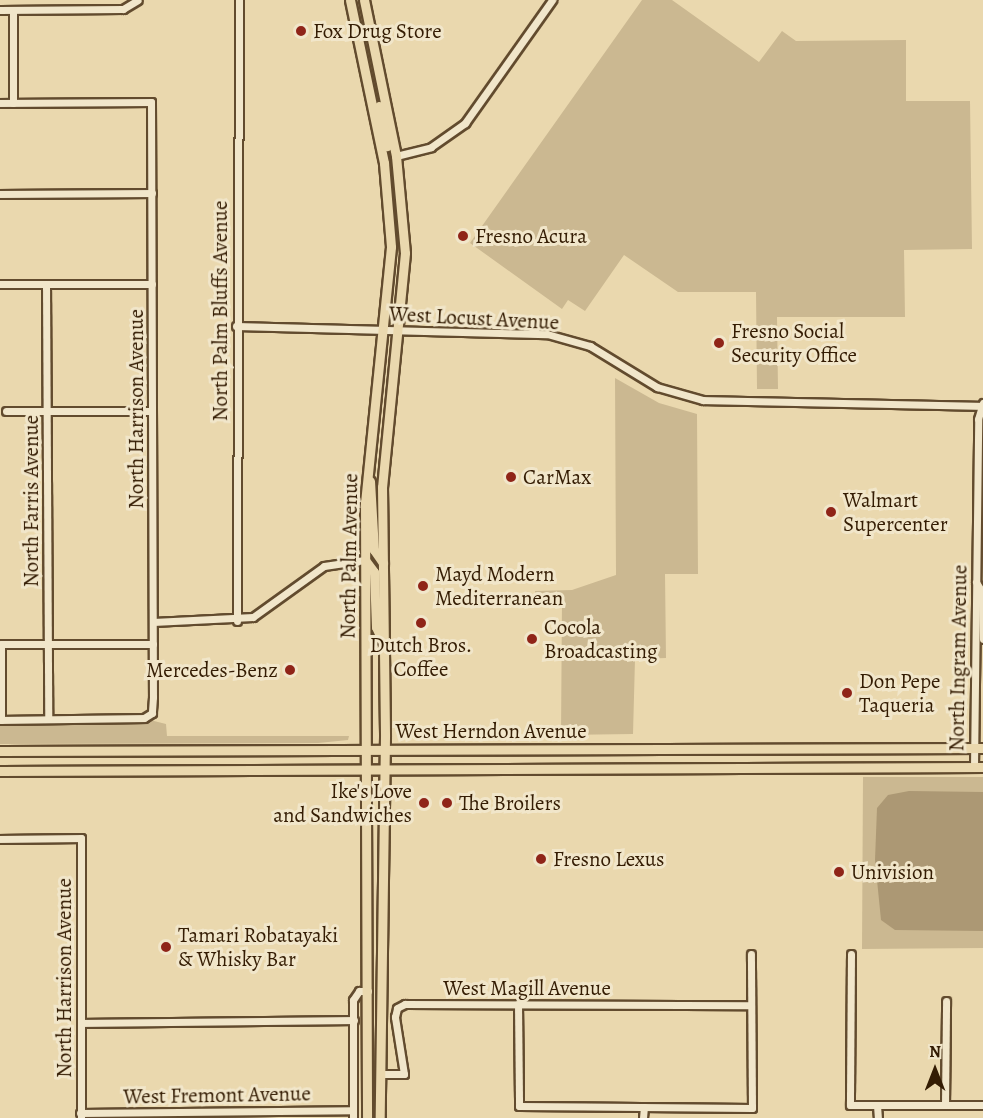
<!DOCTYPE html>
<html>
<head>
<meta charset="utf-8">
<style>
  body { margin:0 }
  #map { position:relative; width:983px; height:1118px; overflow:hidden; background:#ead8ae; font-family:Alegreya,serif }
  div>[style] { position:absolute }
  .green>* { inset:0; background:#cbb891 }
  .water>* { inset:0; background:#ac9874 }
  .roads { filter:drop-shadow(2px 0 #624b2e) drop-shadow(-2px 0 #624b2e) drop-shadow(0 2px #624b2e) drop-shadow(0 -2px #624b2e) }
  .minor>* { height:7px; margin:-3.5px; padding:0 3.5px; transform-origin:3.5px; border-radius:3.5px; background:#f1e6ca }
  .major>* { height:9px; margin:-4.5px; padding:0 4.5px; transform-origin:4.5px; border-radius:4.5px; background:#ead8ae }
  .dots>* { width:16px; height:16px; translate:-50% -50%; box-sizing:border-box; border:3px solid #f1e6ca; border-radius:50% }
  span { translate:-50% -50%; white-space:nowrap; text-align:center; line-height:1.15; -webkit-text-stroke:6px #f1e6ca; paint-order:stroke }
  .poi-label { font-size:21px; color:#341c03 }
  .left { translate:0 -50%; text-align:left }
  .right { translate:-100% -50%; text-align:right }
  .street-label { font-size:21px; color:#341c03 }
  .north { position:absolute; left:905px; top:1040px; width:60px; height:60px; -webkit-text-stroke:4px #f1e6ca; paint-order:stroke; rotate:0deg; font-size:16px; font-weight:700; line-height:24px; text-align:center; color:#341c03 }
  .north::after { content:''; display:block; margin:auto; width:21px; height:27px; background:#341c03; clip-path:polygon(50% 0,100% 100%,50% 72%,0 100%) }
</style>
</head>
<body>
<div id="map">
  <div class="green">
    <i style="clip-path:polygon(642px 0,672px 0,759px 62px,782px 31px,796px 41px,906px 40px,906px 101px,970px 101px,972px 249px,904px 250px,905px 317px,777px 317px,778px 389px,757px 389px,756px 292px,678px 292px,624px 255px,585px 311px,568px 300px,562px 309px,470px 243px)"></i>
    <i style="clip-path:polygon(615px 378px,659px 403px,697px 414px,698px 574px,665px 574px,666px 658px,635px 659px,633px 734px,561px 735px,562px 599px,535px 599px,535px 591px,572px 590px,616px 575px)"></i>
    <i style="clip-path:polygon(154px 721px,166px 724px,167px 736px,349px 736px,348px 740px,318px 743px,0 744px,0 725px)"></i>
    <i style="clip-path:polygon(863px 777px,983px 777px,983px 948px,862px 949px)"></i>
  </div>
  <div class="water">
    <i style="clip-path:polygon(909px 791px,983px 792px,983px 931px,895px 930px,881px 920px,875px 860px,877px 808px,888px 795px)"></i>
  </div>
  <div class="roads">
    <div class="minor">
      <i style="left:0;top:10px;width:123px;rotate:-0.5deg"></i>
      <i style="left:123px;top:9px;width:17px;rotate:-31deg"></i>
      <i style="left:13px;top:10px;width:93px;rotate:90deg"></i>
      <i style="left:0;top:103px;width:151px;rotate:-0.4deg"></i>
      <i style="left:151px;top:102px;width:595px;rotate:89.81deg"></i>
      <i style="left:153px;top:697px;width:16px;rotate:94deg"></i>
      <i style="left:152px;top:713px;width:9px;rotate:148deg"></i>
      <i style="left:144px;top:718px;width:144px;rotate:179.2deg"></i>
      <i style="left:396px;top:156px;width:36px;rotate:-14deg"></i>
      <i style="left:431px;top:147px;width:42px;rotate:-35.2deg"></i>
      <i style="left:465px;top:123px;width:151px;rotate:-54.7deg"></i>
      <i style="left:0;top:194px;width:152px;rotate:-0.4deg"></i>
      <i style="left:0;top:284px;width:152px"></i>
      <i style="left:46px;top:284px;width:435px;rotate:89.7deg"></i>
      <i style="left:236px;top:326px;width:311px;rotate:1.5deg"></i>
      <i style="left:547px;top:334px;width:45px;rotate:15.6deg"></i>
      <i style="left:590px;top:346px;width:79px;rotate:31.5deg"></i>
      <i style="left:657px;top:387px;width:48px;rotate:15.8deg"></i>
      <i style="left:703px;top:400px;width:280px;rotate:1.2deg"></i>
      <i style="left:6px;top:411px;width:146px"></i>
      <i style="left:976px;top:582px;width:12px;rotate:59deg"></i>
      <i style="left:982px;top:592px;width:47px;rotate:88.8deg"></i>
      <i style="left:237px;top:621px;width:621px;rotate:-89.82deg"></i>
      <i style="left:153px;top:622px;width:100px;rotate:-2.9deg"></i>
      <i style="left:253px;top:617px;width:87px;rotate:-35.7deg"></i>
      <i style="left:324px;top:566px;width:41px;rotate:-8.3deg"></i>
      <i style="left:1px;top:720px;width:76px;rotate:-90deg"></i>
      <i style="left:1px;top:644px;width:152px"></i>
      <i style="left:974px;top:767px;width:348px;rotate:-89.3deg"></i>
      <i style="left:978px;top:419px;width:17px;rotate:-73deg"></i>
      <i style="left:0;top:839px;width:81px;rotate:-0.7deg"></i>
      <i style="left:81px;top:838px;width:280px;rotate:90deg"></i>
      <i style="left:851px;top:954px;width:151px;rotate:90.4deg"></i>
      <i style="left:850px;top:1105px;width:133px"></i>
      <i style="left:518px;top:1004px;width:102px;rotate:89.4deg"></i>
      <i style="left:519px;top:1106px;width:233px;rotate:0.5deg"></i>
      <i style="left:752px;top:1108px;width:154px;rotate:-90.4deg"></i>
      <i style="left:81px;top:1023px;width:273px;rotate:-0.6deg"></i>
      <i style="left:380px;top:1074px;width:24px"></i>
      <i style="left:404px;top:1074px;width:58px;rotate:-99deg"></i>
      <i style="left:395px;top:1017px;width:9px;rotate:-77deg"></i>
      <i style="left:397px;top:1008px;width:9px;rotate:-27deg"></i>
      <i style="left:405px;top:1004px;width:346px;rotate:0.2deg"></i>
      <i style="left:877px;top:1105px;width:13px;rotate:86deg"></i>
      <i style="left:945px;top:1105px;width:104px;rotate:-89.4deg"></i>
      <i style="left:80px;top:1113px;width:273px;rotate:-0.6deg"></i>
      <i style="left:353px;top:1118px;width:118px;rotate:-90deg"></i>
      <i style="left:353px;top:1000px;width:11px;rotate:-56deg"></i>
      <i style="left:359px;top:991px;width:9px"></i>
      <i style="left:643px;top:1118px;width:11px;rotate:-85deg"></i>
    </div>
    <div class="major">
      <i style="left:350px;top:0;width:167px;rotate:78.2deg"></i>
      <i style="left:384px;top:163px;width:84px;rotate:85.2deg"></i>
      <i style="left:391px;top:247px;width:256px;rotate:95.8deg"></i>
      <i style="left:365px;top:502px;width:616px;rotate:89.81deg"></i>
      <i style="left:364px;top:0;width:159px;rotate:78.4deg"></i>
      <i style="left:396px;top:156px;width:97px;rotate:84.7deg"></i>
      <i style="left:405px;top:253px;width:235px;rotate:95.6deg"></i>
      <i style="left:382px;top:487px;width:250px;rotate:89.3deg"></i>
      <i style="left:385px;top:737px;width:381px;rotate:90.8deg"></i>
      <i style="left:379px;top:106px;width:41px;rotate:78.7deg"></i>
      <i style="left:370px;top:481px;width:69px;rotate:86.7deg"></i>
      <i style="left:374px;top:550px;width:16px;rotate:55deg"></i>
      <i style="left:365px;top:560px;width:15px;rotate:53deg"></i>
      <i style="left:374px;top:572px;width:55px;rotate:87.9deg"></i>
      <i style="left:376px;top:627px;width:14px;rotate:65deg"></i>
      <i style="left:0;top:751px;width:983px;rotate:-0.17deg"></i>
      <i style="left:0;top:771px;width:983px;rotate:-0.23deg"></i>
    </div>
  </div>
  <div class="dots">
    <i style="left:301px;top:31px;background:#8f2418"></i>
    <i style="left:463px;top:236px;background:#8f2418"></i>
    <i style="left:719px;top:343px;background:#8f2418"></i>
    <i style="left:511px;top:477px;background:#8f2418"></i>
    <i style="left:831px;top:512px;background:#8f2418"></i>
    <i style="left:423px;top:586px;background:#8f2418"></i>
    <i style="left:421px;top:623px;background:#8f2418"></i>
    <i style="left:532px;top:639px;background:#8f2418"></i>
    <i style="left:290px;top:670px;background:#8f2418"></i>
    <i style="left:847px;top:693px;background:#8f2418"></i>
    <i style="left:424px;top:803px;background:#8f2418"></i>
    <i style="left:447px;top:803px;background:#8f2418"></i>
    <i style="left:541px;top:859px;background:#8f2418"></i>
    <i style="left:839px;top:872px;background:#8f2418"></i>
    <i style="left:166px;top:947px;background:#8f2418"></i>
  </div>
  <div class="poi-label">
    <span class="left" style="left:313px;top:31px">Fox Drug Store</span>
    <span class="left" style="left:475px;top:236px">Fresno Acura</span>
    <span class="left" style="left:731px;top:343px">Fresno Social<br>Security Office</span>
    <span class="left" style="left:523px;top:477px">CarMax</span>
    <span class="left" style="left:843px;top:512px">Walmart<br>Supercenter</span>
    <span class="left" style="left:435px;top:586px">Mayd Modern<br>Mediterranean</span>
    <span class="left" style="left:544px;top:639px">Cocola<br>Broadcasting</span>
    <span style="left:421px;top:657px">Dutch Bros.<br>Coffee</span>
    <span class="right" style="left:278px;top:670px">Mercedes-Benz</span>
    <span class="left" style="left:859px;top:693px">Don Pepe<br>Taqueria</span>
    <span class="right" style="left:412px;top:803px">Ike's Love<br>and Sandwiches</span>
    <span class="left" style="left:459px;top:803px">The Broilers</span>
    <span class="left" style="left:553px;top:859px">Fresno Lexus</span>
    <span class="left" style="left:851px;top:872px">Univision</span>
    <span class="left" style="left:178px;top:947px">Tamari Robatayaki<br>&amp; Whisky Bar</span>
  </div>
  <div class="street-label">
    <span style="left:220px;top:311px;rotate:-90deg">North Palm Bluffs Avenue</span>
    <span style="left:474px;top:318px;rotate:3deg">West Locust Avenue</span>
    <span style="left:136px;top:409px;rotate:-90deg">North Harrison Avenue</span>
    <span style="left:31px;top:501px;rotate:-90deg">North Farris Avenue</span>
    <span style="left:349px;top:556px;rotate:-89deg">North Palm Avenue</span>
    <span style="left:958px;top:658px;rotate:-89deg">North Ingram Avenue</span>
    <span style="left:491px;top:731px">West Herndon Avenue</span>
    <span style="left:64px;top:978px;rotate:-90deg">North Harrison Avenue</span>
    <span style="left:527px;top:988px">West Magill Avenue</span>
    <span style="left:217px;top:1095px;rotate:-1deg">West Fremont Avenue</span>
  </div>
  <div class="north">N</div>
</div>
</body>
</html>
